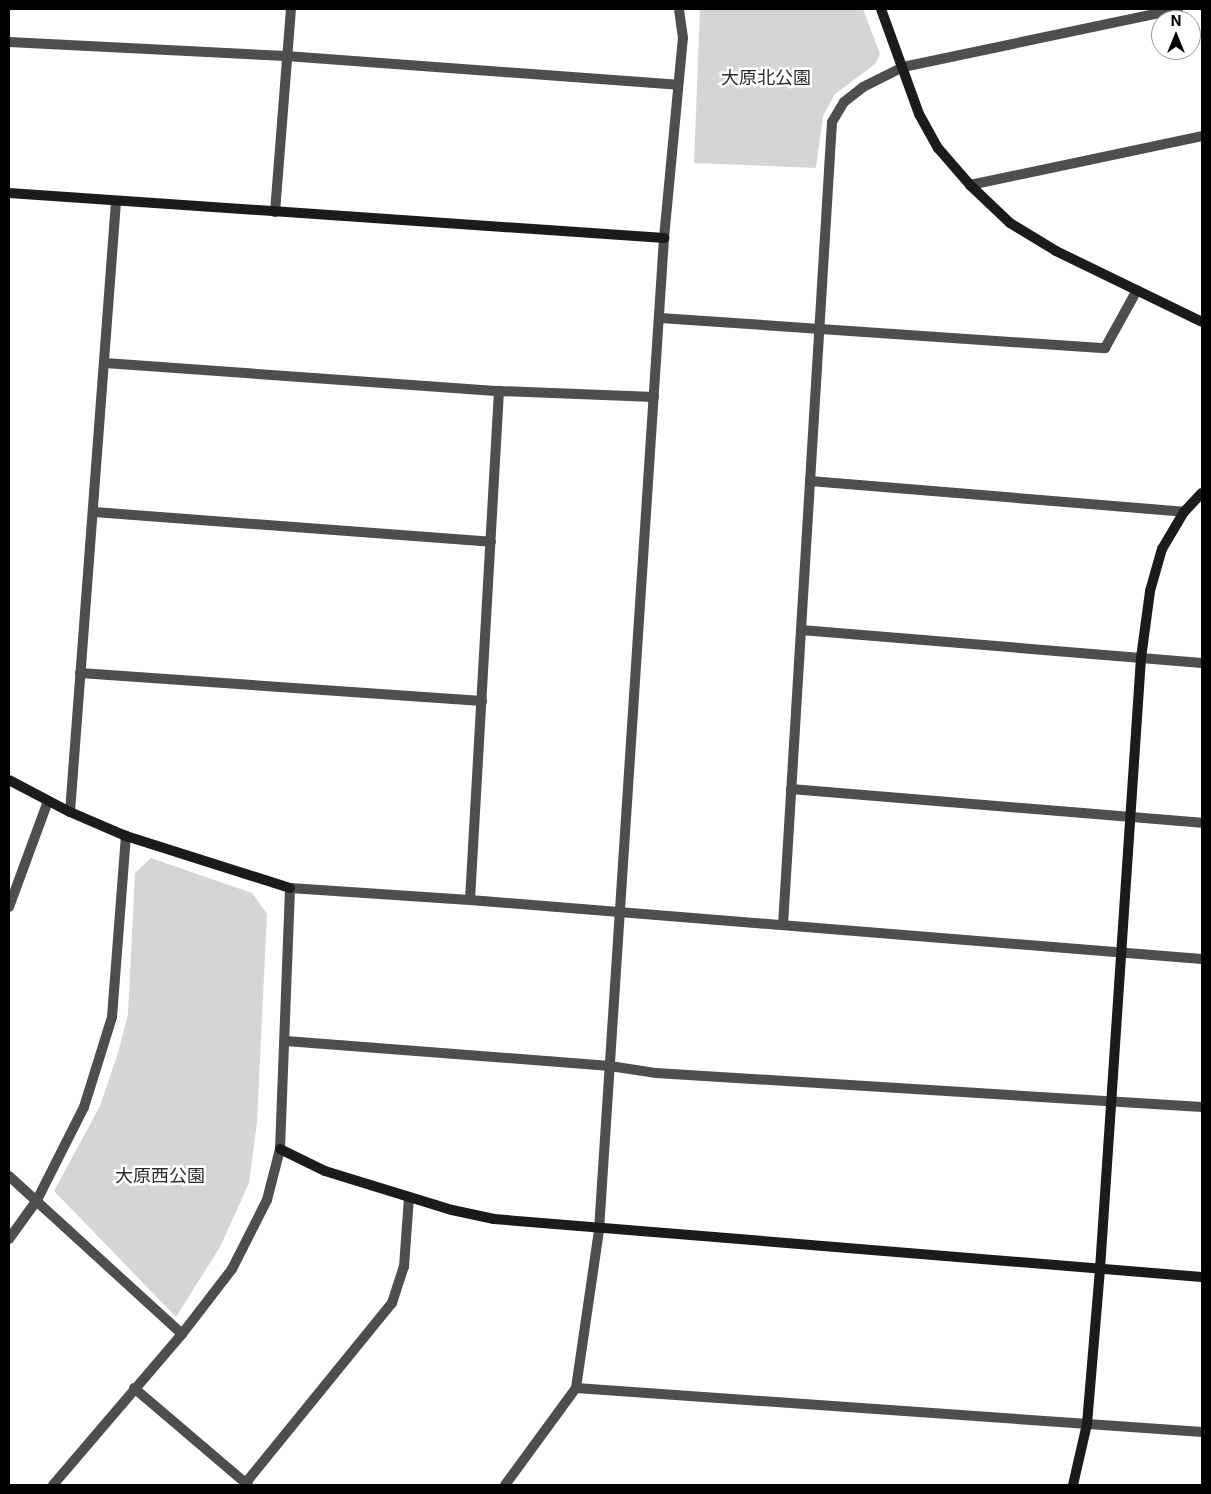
<!DOCTYPE html>
<html>
<head>
<meta charset="utf-8">
<style>
  body { margin:0 }
  #map { position:relative; width:1211px; height:1494px; overflow:hidden; background:#fff; font-family:Inter,"Noto Sans JP",sans-serif }
  div>[style] { position:absolute }
  .green>* { inset:0; background:#d5d5d5 }
  .street>* { height:10px; margin:-5px; padding:0 5px; transform-origin:5px; border-radius:5px; background:#4e4e4e }
  .secondary>* { height:10px; margin:-5px; padding:0 5px; transform-origin:5px; border-radius:5px; background:#1b1b1b }
  span { translate:-50% -50%; white-space:nowrap; text-align:center; line-height:1.15; -webkit-text-stroke:5px #fff; paint-order:stroke }
  .park-label { font-size:18px; color:#2c2c2c }
  .frame { position:absolute; inset:0; border:10px solid #000; pointer-events:none }
  .north { position:absolute; left:1151px; top:10px; width:50px; height:50px; box-sizing:border-box; background:#fff; border:1px solid #999; border-radius:50%; rotate:0deg; font-size:14px; font-weight:700; line-height:20px; text-align:center; color:#000 }
  .north::after { content:''; display:block; margin:auto; width:18px; height:22px; background:#000; clip-path:polygon(50% 0,100% 100%,50% 72%,0 100%) }
</style>
</head>
<body>
<div id="map">
  <div class="green">
    <i style="clip-path:polygon(700px 9px,863px 9px,880px 54px,875px 64px,835px 94px,823px 116px,816px 168px,694px 163px)"></i>
    <i style="clip-path:polygon(151px 858px,252px 893px,267px 914px,257px 1122px,249px 1183px,220px 1247px,176px 1317px,54px 1191px,100px 1106px,118px 1053px,128px 1014px,135px 873px)"></i>
  </div>
  <div class="street">
    <i style="left:9px;top:42px;width:277px;rotate:2.9deg"></i>
    <i style="left:286px;top:56px;width:393px;rotate:4.2deg"></i>
    <i style="left:970px;top:185px;width:237px;rotate:-11.9deg"></i>
    <i style="left:275px;top:212px;width:204px;rotate:-85.5deg"></i>
    <i style="left:660px;top:318px;width:446px;rotate:3.9deg"></i>
    <i style="left:1105px;top:348px;width:66px;rotate:-61.1deg"></i>
    <i style="left:105px;top:363px;width:395px;rotate:4.1deg"></i>
    <i style="left:499px;top:391px;width:155px;rotate:2.2deg"></i>
    <i style="left:810px;top:481px;width:375px;rotate:4.7deg"></i>
    <i style="left:94px;top:512px;width:398px;rotate:4.3deg"></i>
    <i style="left:801px;top:630px;width:402px;rotate:4.7deg"></i>
    <i style="left:80px;top:673px;width:403px;rotate:4deg"></i>
    <i style="left:791px;top:789px;width:412px;rotate:4.7deg"></i>
    <i style="left:70px;top:812px;width:612px;rotate:-85.69deg"></i>
    <i style="left:470px;top:900px;width:510px;rotate:-86.74deg"></i>
    <i style="left:9px;top:907px;width:113px;rotate:-69.8deg"></i>
    <i style="left:783px;top:925px;width:804px;rotate:-86.51deg"></i>
    <i style="left:832px;top:122px;width:23px;rotate:-59deg"></i>
    <i style="left:844px;top:102px;width:24px;rotate:-38deg"></i>
    <i style="left:863px;top:87px;width:45px;rotate:-26.6deg"></i>
    <i style="left:903px;top:67px;width:281px;rotate:-11.9deg"></i>
    <i style="left:286px;top:1041px;width:325px;rotate:4.4deg"></i>
    <i style="left:610px;top:1066px;width:47px;rotate:8.7deg"></i>
    <i style="left:656px;top:1073px;width:547px;rotate:3.56deg"></i>
    <i style="left:9px;top:1176px;width:234px;rotate:42.4deg"></i>
    <i style="left:9px;top:1239px;width:48px;rotate:-54.3deg"></i>
    <i style="left:37px;top:1200px;width:104px;rotate:-63.2deg"></i>
    <i style="left:84px;top:1107px;width:94px;rotate:-72.7deg"></i>
    <i style="left:112px;top:1017px;width:182px;rotate:-85.6deg"></i>
    <i style="left:134px;top:1388px;width:150px;rotate:40.4deg"></i>
    <i style="left:576px;top:1388px;width:628px;rotate:4.02deg"></i>
    <i style="left:53px;top:1485px;width:199px;rotate:-49.5deg"></i>
    <i style="left:182px;top:1334px;width:82px;rotate:-52.4deg"></i>
    <i style="left:232px;top:1269px;width:77px;rotate:-63.1deg"></i>
    <i style="left:267px;top:1200px;width:53px;rotate:-75.7deg"></i>
    <i style="left:280px;top:1149px;width:261px;rotate:-87.8deg"></i>
    <i style="left:290px;top:888px;width:180px;rotate:3.8deg"></i>
    <i style="left:470px;top:900px;width:734px;rotate:4.61deg"></i>
    <i style="left:244px;top:1485px;width:235px;rotate:-50.9deg"></i>
    <i style="left:392px;top:1303px;width:38px;rotate:-72deg"></i>
    <i style="left:404px;top:1267px;width:70px;rotate:-85.9deg"></i>
    <i style="left:505px;top:1485px;width:120px;rotate:-53.8deg"></i>
    <i style="left:576px;top:1388px;width:160px;rotate:-81.7deg"></i>
    <i style="left:599px;top:1230px;width:994px;rotate:-86.25deg"></i>
    <i style="left:664px;top:238px;width:201px;rotate:-84.6deg"></i>
    <i style="left:683px;top:38px;width:29px;rotate:-98deg"></i>
  </div>
  <div class="secondary">
    <i style="left:881px;top:9px;width:112px;rotate:70.1deg"></i>
    <i style="left:919px;top:114px;width:39px;rotate:61deg"></i>
    <i style="left:938px;top:148px;width:49px;rotate:49.1deg"></i>
    <i style="left:970px;top:185px;width:55px;rotate:43.5deg"></i>
    <i style="left:1010px;top:223px;width:54px;rotate:31.3deg"></i>
    <i style="left:1056px;top:251px;width:162px;rotate:25.9deg"></i>
    <i style="left:9px;top:193px;width:657px;rotate:3.93deg"></i>
    <i style="left:9px;top:780px;width:69px;rotate:27.7deg"></i>
    <i style="left:70px;top:812px;width:61px;rotate:23.2deg"></i>
    <i style="left:126px;top:836px;width:172px;rotate:17.6deg"></i>
    <i style="left:280px;top:1149px;width:50px;rotate:26.1deg"></i>
    <i style="left:325px;top:1171px;width:133px;rotate:17.1deg"></i>
    <i style="left:452px;top:1210px;width:43px;rotate:12.1deg"></i>
    <i style="left:494px;top:1219px;width:710px;rotate:4.68deg"></i>
    <i style="left:1073px;top:1485px;width:63px;rotate:-77.1deg"></i>
    <i style="left:1087px;top:1424px;width:156px;rotate:-85.2deg"></i>
    <i style="left:1100px;top:1269px;width:612px;rotate:-86.16deg"></i>
    <i style="left:1141px;top:658px;width:68px;rotate:-82.3deg"></i>
    <i style="left:1150px;top:591px;width:44px;rotate:-74.1deg"></i>
    <i style="left:1162px;top:549px;width:43px;rotate:-59.3deg"></i>
    <i style="left:1184px;top:512px;width:26px;rotate:-47deg"></i>
  </div>
  <div class="park-label">
    <span style="left:766px;top:78px">大原北公園</span>
    <span style="left:160px;top:1176px">大原西公園</span>
  </div>
  <div class="frame"></div>
  <div class="north">N</div>
</div>
</body>
</html>
